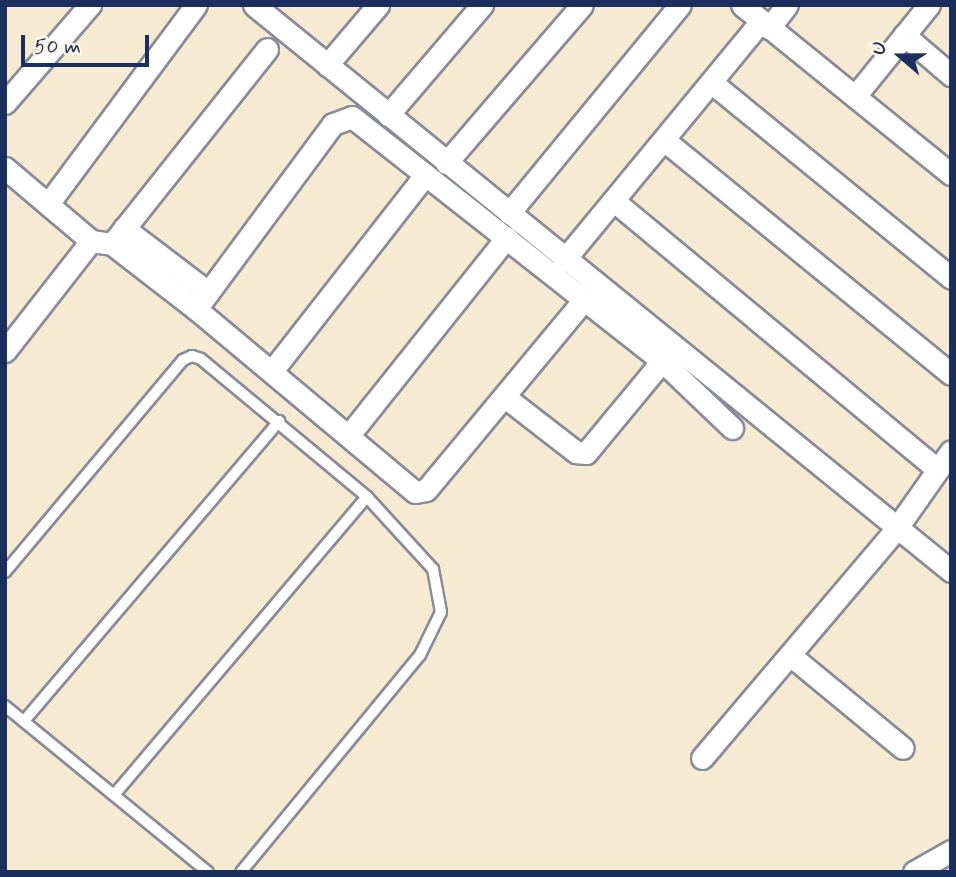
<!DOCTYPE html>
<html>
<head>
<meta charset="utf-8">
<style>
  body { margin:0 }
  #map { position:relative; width:956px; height:877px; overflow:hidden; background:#f7ead3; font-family:Mynerve,sans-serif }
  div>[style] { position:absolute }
  .roads { filter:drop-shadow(2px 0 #898c98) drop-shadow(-2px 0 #898c98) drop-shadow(0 2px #898c98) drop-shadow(0 -2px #898c98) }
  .lane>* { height:10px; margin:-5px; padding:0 5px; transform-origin:5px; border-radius:5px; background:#fff }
  .street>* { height:21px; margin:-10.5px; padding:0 10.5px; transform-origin:10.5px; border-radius:10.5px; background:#fff }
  span { translate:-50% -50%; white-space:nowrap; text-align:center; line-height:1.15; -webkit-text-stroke:5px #fcf5e5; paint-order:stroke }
  .frame { position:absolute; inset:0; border:7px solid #1b2f5e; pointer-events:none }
  .north { position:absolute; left:865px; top:21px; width:70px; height:70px; -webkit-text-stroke:5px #fcf5e5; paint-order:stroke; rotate:290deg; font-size:19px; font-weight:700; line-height:28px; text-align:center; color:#1b2f5e }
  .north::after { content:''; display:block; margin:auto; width:24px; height:32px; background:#1b2f5e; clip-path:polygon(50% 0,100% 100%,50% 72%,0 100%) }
  .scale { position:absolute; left:21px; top:35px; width:128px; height:32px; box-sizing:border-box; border:4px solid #1b2f5e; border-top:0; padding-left:9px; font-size:21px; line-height:24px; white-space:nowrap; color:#1b2f5e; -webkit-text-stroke:5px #fcf5e5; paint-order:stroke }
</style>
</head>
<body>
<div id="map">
  <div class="roads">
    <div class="lane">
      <i style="left:5px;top:572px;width:277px;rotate:-50deg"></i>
      <i style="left:183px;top:360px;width:10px;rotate:-24deg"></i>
      <i style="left:192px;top:356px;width:9px;rotate:18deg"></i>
      <i style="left:201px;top:359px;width:216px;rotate:39.7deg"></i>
      <i style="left:367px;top:497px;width:98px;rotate:47.5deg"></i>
      <i style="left:433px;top:569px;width:44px;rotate:79.5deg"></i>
      <i style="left:441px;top:612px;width:48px;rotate:116deg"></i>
      <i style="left:420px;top:655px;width:281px;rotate:129.5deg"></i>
      <i style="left:5px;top:706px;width:262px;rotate:39.3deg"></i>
      <i style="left:24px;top:721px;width:394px;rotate:-49.6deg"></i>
      <i style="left:114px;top:795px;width:391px;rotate:-49.7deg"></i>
    </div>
    <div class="street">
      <i style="left:254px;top:5px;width:898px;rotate:39.08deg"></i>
      <i style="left:742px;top:5px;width:269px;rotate:39deg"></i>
      <i style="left:769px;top:28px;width:29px;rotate:-52deg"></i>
      <i style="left:904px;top:35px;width:62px;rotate:40.4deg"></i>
      <i style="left:327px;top:65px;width:79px;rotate:-49.6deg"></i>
      <i style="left:711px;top:82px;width:310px;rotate:39.2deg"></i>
      <i style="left:856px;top:95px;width:116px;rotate:-51deg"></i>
      <i style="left:5px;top:103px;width:130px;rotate:-49.1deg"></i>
      <i style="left:388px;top:115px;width:145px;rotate:-49.5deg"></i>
      <i style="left:664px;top:140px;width:370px;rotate:39.2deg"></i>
      <i style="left:446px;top:163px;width:208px;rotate:-49.3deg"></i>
      <i style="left:5px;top:168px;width:113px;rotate:40.3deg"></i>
      <i style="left:91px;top:241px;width:21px;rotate:8deg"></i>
      <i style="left:112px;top:244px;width:106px;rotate:37.7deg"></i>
      <i style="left:196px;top:309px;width:285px;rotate:39.9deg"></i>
      <i style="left:415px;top:492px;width:11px;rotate:-10deg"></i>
      <i style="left:426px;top:490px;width:246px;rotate:-50.3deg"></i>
      <i style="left:614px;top:201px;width:420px;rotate:39.7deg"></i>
      <i style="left:48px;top:204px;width:248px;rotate:-53.4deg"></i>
      <i style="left:509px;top:213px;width:269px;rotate:-50.6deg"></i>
      <i style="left:124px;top:228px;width:106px;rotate:37.3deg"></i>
      <i style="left:112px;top:244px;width:249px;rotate:-51.5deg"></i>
      <i style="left:564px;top:260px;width:310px;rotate:-50.5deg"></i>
      <i style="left:196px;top:309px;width:230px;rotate:-53.5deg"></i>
      <i style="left:333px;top:124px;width:20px;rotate:-20deg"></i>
      <i style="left:352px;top:117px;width:395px;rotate:38.2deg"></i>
      <i style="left:662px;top:361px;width:97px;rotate:43.7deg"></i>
      <i style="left:5px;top:351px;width:140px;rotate:-52deg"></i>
      <i style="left:272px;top:371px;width:249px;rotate:-52deg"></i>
      <i style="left:505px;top:397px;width:90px;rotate:37.8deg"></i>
      <i style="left:576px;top:452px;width:10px;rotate:6deg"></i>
      <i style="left:586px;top:453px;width:119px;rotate:-50.4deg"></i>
      <i style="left:349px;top:435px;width:253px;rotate:-51.4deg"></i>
      <i style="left:790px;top:655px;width:146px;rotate:39.5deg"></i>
      <i style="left:702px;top:758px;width:300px;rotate:-49.7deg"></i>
      <i style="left:896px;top:529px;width:95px;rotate:-54.8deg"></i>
      <i style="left:914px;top:872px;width:43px;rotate:-29.6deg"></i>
    </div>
  </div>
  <div class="frame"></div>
  <div class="north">U</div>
  <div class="scale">50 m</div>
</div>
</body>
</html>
